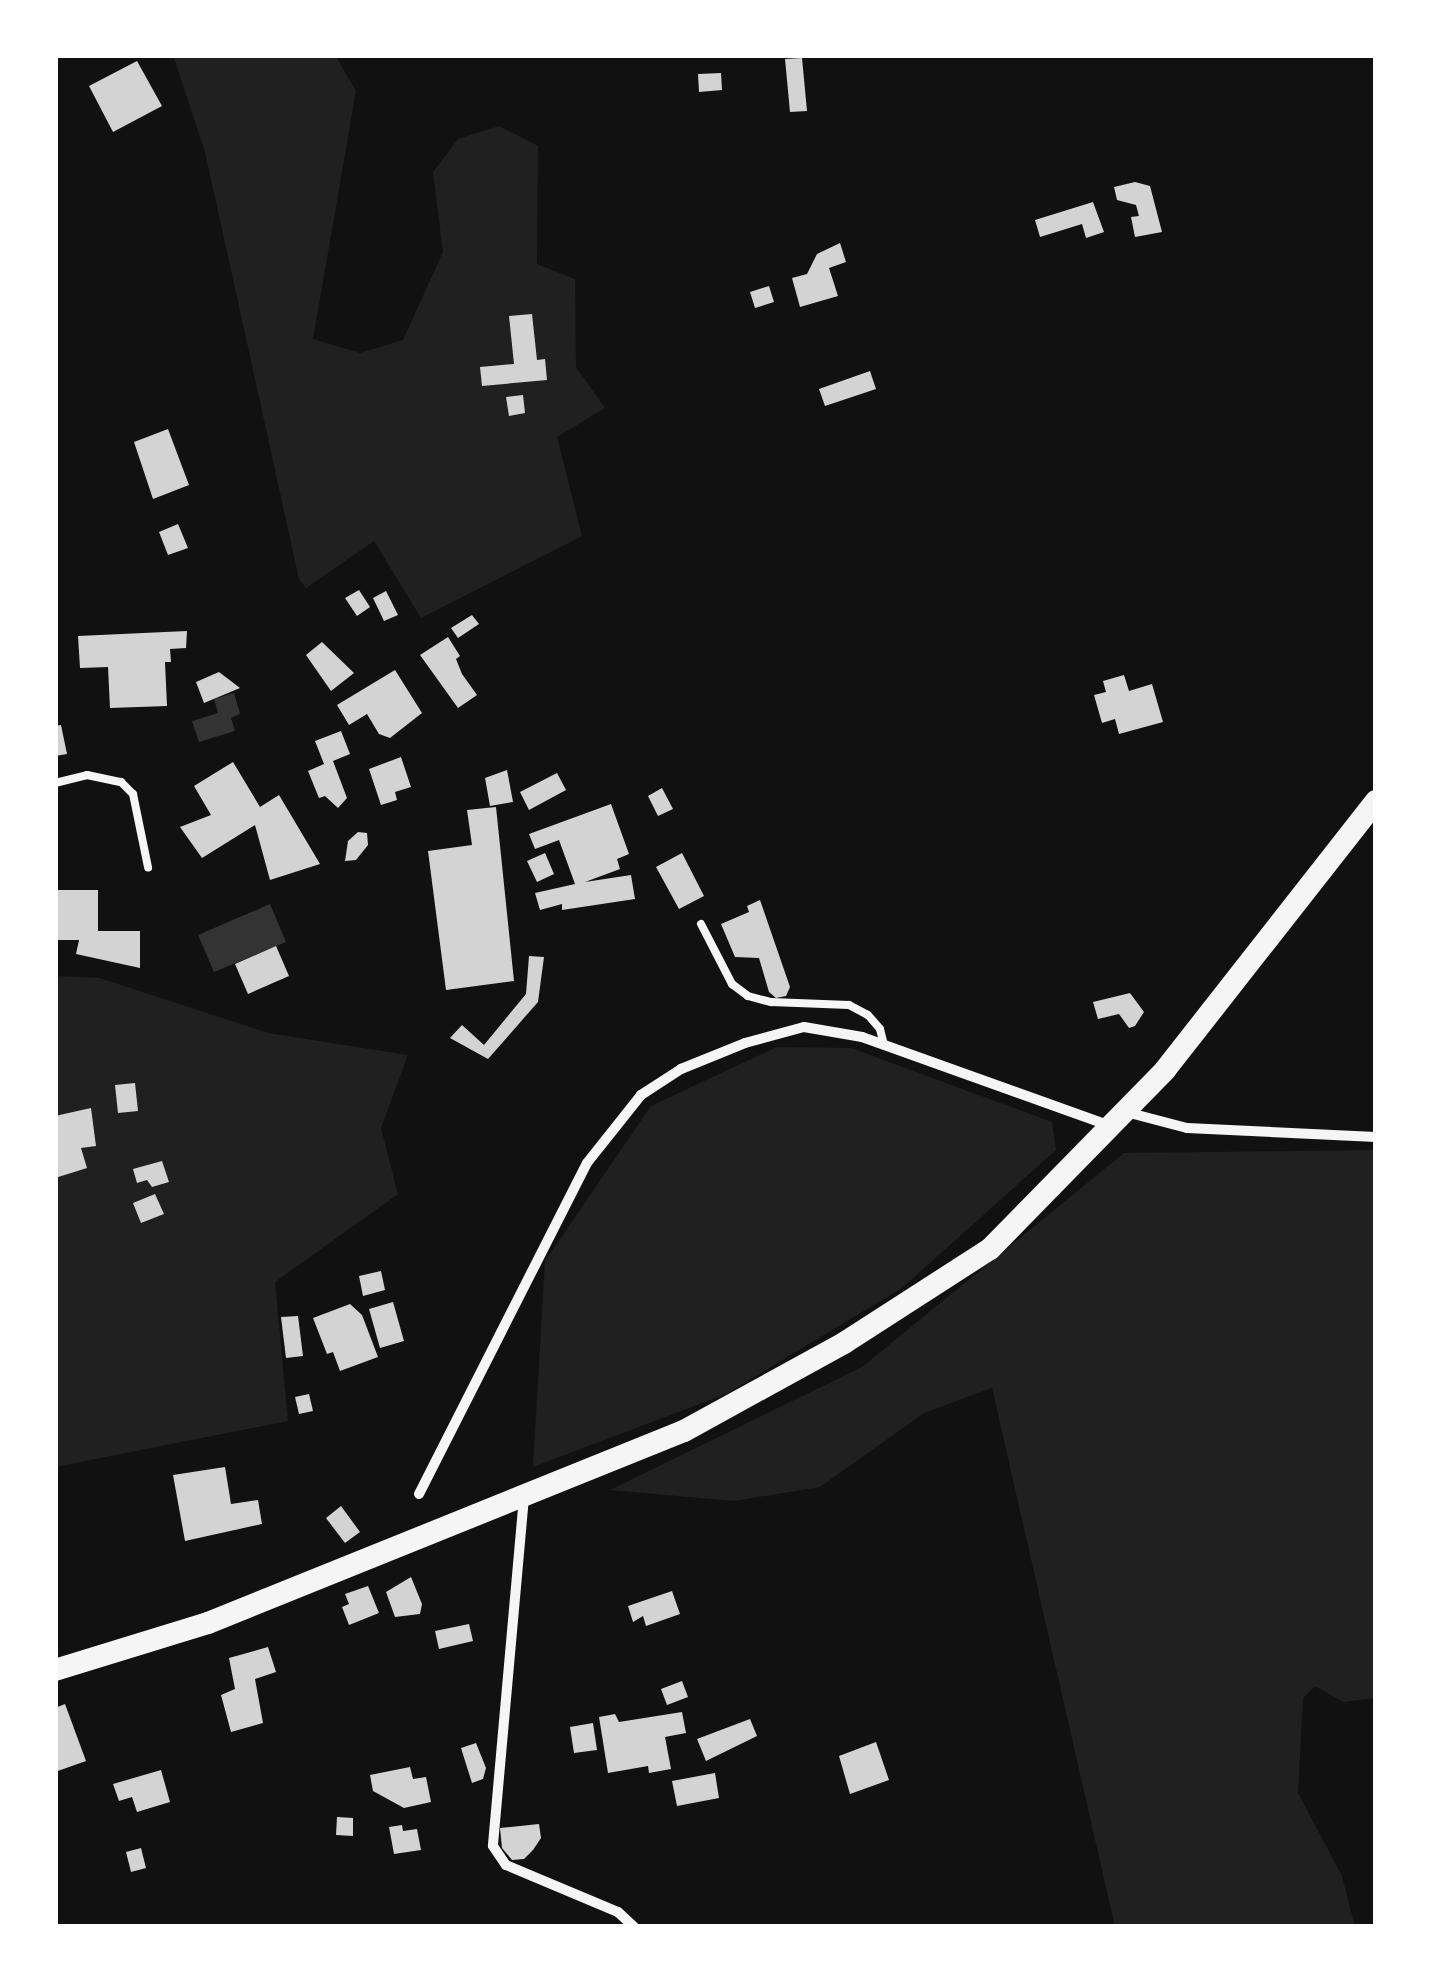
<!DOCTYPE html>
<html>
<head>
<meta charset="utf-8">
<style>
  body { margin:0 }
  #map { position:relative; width:1431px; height:1982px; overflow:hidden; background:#111; font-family:Literata,serif }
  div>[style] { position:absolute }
  .green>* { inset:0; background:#202020 }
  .water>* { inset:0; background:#333 }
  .building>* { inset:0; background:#d3d3d3 }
  .service>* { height:8px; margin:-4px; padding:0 4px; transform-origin:4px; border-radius:4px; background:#f5f5f5 }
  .minor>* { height:10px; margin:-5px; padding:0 5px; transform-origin:5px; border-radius:5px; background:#f5f5f5 }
  .primary>* { height:22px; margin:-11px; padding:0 11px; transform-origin:11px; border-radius:11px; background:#f5f5f5 }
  span { translate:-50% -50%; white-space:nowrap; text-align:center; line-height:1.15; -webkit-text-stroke:10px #fff; paint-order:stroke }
  .frame { position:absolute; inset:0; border:58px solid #fff; pointer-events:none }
</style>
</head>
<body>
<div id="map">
  <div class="green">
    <i style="clip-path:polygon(173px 55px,335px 55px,356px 91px,313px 339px,360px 353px,403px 340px,443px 252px,433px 172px,458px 139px,499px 126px,538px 146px,537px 264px,575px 279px,576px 367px,605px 408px,557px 437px,582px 536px,421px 618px,374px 541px,306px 588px,299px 579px,205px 152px)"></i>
    <i style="clip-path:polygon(55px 976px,100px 978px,268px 1033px,408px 1055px,381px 1128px,398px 1194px,275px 1282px,288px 1421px,55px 1467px)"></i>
    <i style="clip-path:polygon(777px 1047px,851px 1048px,1052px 1122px,1056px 1150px,902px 1288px,726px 1394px,533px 1467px,545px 1261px,651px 1106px)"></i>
    <i style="clip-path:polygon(1376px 1150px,1376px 1698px,1343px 1702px,1315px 1686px,1303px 1698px,1298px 1793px,1342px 1876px,1355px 1927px,1115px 1927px,992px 1388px,924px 1413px,820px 1487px,734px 1501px,610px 1490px,862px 1367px,1124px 1153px)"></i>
  </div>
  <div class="water">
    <i style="clip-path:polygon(234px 693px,240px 714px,231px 718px,235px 731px,199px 742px,192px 721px,218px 713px,214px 699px)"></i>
    <i style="clip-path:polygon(270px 904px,286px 942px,214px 972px,198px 935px)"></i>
  </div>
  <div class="building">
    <i style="clip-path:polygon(802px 58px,807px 111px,790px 112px,785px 59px)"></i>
    <i style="clip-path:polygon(137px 61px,162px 106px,113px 132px,89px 86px)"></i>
    <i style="clip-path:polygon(721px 73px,722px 90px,699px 92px,698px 74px)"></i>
    <i style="clip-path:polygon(1135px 182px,1150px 186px,1162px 232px,1135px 237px,1131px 217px,1139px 216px,1136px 205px,1117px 200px,1114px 187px)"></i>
    <i style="clip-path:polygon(1093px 202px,1104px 232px,1086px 238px,1082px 224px,1040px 237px,1035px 220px)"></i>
    <i style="clip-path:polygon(840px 243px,846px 262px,829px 268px,838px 296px,800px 307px,792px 278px,807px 274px,817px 254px)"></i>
    <i style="clip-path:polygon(769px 286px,774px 302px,755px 308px,750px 292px)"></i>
    <i style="clip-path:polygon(532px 314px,537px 360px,545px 359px,547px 380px,482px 386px,480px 367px,514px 364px,509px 316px)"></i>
    <i style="clip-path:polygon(870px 371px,876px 389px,825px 406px,819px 389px)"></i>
    <i style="clip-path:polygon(523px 395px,525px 413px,509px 416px,506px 397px)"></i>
    <i style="clip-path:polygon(168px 429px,189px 485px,153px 499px,134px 442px)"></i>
    <i style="clip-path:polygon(178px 524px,188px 548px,168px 555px,159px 532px)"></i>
    <i style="clip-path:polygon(359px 590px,370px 607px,357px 616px,345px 598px)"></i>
    <i style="clip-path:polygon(386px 591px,398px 615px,384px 621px,373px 598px)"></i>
    <i style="clip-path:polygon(472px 615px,479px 624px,458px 638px,451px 628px)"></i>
    <i style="clip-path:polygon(187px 631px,186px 648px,170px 649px,171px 662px,165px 662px,167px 706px,110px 708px,108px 667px,80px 668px,78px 636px)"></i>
    <i style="clip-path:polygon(448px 637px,460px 656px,456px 659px,462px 674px,477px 695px,458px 708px,420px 655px)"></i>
    <i style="clip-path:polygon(322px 642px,354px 673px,331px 691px,306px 655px)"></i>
    <i style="clip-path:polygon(395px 670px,422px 713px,390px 738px,379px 734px,367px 714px,349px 725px,337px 705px)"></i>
    <i style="clip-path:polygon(219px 672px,240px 688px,204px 703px,196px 682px)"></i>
    <i style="clip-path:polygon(1124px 675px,1129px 691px,1152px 684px,1163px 722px,1119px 734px,1115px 719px,1102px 723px,1094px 695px,1106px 692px,1103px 681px)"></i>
    <i style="clip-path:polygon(61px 725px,67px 754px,55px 756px,55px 726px)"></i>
    <i style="clip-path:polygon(341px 731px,350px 754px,333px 761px,347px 798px,338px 808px,325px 796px,319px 798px,308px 771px,324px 764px,315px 741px)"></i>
    <i style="clip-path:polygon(401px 757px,411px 787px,395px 792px,397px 800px,381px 805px,369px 769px)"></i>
    <i style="clip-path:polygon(233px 762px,260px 807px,279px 795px,320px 864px,270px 880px,255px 825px,202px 858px,180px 827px,211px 815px,194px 786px)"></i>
    <i style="clip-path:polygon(507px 770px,513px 802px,490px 806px,485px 778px)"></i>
    <i style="clip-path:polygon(557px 773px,566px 790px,529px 810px,520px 792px)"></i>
    <i style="clip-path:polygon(662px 788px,673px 809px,658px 816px,648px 796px)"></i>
    <i style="clip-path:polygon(611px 804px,629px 854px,617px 859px,620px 869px,585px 882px,631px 875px,635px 899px,562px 910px,562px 904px,540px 910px,535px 893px,575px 884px,559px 840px,535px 849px,529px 834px)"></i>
    <i style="clip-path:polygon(496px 807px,514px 981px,446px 990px,428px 851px,472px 845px,467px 810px)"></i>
    <i style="clip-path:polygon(358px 832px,367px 833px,368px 845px,356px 860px,345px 861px,348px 841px)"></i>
    <i style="clip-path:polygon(545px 853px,554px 874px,537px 882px,527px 861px)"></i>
    <i style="clip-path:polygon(682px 853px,704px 896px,679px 909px,656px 867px)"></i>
    <i style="clip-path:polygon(55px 890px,98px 890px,98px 931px,140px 931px,140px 968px,76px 954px,79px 940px,55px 940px)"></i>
    <i style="clip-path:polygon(760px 900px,790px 987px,786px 996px,776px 998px,769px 992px,759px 958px,735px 957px,721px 924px,749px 912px,747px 906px)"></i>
    <i style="clip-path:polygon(276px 946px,289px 976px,248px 994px,235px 964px)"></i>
    <i style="clip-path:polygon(529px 956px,544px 957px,538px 1002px,488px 1059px,450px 1038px,462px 1025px,484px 1045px,526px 994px)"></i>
    <i style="clip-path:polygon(1130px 993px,1144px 1012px,1135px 1026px,1129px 1028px,1119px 1014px,1098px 1019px,1093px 1002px)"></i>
    <i style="clip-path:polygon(135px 1083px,138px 1111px,118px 1113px,115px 1085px)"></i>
    <i style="clip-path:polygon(91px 1108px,96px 1146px,81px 1148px,87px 1168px,55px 1178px,55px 1116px)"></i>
    <i style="clip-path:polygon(162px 1161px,169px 1182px,152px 1187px,147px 1180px,137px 1183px,133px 1169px)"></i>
    <i style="clip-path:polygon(155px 1194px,164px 1214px,141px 1223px,133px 1203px)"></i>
    <i style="clip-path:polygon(381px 1271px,385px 1290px,363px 1296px,359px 1276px)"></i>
    <i style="clip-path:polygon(393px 1302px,404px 1341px,380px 1348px,369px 1309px)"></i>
    <i style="clip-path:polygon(350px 1304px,362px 1315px,378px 1357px,340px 1371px,333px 1352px,327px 1354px,313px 1318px)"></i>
    <i style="clip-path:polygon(298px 1316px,303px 1356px,286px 1358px,281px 1317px)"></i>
    <i style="clip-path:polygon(309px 1394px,313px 1411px,299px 1414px,295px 1397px)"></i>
    <i style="clip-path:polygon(225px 1467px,231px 1504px,258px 1500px,262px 1524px,185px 1541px,173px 1475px)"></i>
    <i style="clip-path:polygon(341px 1506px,360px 1532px,345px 1543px,326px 1518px)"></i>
    <i style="clip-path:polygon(411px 1577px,422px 1604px,420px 1614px,395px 1617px,386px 1592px)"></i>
    <i style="clip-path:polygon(368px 1586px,379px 1613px,349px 1625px,342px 1607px,349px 1604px,345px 1594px)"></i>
    <i style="clip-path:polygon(672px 1591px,680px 1614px,646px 1626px,643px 1616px,633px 1622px,628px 1606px)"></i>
    <i style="clip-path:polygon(469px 1624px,473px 1641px,439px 1649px,435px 1631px)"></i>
    <i style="clip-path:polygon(268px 1647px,276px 1672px,255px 1679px,263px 1723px,231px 1732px,221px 1695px,235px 1689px,229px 1658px)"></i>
    <i style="clip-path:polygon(682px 1681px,688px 1697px,667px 1705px,661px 1689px)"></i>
    <i style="clip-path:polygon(65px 1704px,86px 1761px,55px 1772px,55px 1708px)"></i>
    <i style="clip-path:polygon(682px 1712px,686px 1733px,665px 1737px,671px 1769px,649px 1773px,648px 1766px,608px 1773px,599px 1717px,615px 1714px,619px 1722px)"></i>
    <i style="clip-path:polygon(750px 1719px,757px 1736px,706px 1761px,697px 1739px)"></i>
    <i style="clip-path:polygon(593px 1723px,597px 1750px,574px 1753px,570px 1727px)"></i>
    <i style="clip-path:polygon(876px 1742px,889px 1780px,850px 1794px,839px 1756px)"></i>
    <i style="clip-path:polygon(476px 1743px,486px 1768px,483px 1779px,472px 1783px,461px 1748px)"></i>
    <i style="clip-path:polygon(410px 1767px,413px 1779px,426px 1777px,431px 1802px,404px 1808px,373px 1791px,370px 1775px)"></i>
    <i style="clip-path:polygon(161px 1770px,170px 1802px,137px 1812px,132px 1797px,119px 1801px,113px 1784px)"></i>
    <i style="clip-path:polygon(715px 1773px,719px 1798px,677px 1806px,672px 1781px)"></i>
    <i style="clip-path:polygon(337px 1817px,353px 1818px,353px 1836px,336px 1835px)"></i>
    <i style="clip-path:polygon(539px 1824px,541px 1838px,533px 1850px,524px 1859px,512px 1860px,502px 1848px,500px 1828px)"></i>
    <i style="clip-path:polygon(402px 1825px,403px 1831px,417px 1829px,421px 1850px,394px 1854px,389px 1827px)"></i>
    <i style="clip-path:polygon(141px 1848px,146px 1868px,131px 1872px,126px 1852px)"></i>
  </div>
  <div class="service">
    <i style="left:55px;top:783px;width:33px;rotate:-14deg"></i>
    <i style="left:87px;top:775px;width:35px;rotate:12deg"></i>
    <i style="left:121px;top:782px;width:17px;rotate:45deg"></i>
    <i style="left:133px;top:794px;width:75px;rotate:78.4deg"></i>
    <i style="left:701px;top:924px;width:68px;rotate:62.7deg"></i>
    <i style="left:732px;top:984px;width:20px;rotate:37deg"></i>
    <i style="left:748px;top:996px;width:24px;rotate:15deg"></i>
    <i style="left:771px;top:1002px;width:78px;rotate:2.2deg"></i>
    <i style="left:849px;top:1005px;width:21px;rotate:28deg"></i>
    <i style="left:868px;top:1015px;width:18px;rotate:49deg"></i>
    <i style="left:880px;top:1029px;width:16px;rotate:76deg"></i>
  </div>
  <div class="minor">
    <i style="left:1126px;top:1112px;width:63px;rotate:14.7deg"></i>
    <i style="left:1187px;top:1128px;width:189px;rotate:2.7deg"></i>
    <i style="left:419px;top:1494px;width:371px;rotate:-63.1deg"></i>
    <i style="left:587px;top:1163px;width:87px;rotate:-51.5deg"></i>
    <i style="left:641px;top:1095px;width:48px;rotate:-33deg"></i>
    <i style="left:681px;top:1069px;width:69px;rotate:-22.1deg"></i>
    <i style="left:745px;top:1043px;width:61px;rotate:-15.2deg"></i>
    <i style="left:804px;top:1027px;width:59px;rotate:9.8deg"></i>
    <i style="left:862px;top:1037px;width:264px;rotate:19.7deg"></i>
    <i style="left:524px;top:1497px;width:350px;rotate:95.1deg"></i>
    <i style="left:493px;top:1846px;width:23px;rotate:56deg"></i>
    <i style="left:506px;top:1865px;width:121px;rotate:22.8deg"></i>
    <i style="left:618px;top:1912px;width:22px;rotate:43deg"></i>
  </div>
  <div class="primary">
    <i style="left:55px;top:1670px;width:160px;rotate:-17.1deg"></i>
    <i style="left:208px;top:1623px;width:513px;rotate:-21.97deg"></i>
    <i style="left:684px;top:1431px;width:183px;rotate:-28.8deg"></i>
    <i style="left:844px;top:1343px;width:174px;rotate:-32.8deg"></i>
    <i style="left:990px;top:1249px;width:250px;rotate:-45.6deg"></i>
    <i style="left:1165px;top:1070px;width:342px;rotate:-51.9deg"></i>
  </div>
  <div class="frame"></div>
</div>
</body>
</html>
